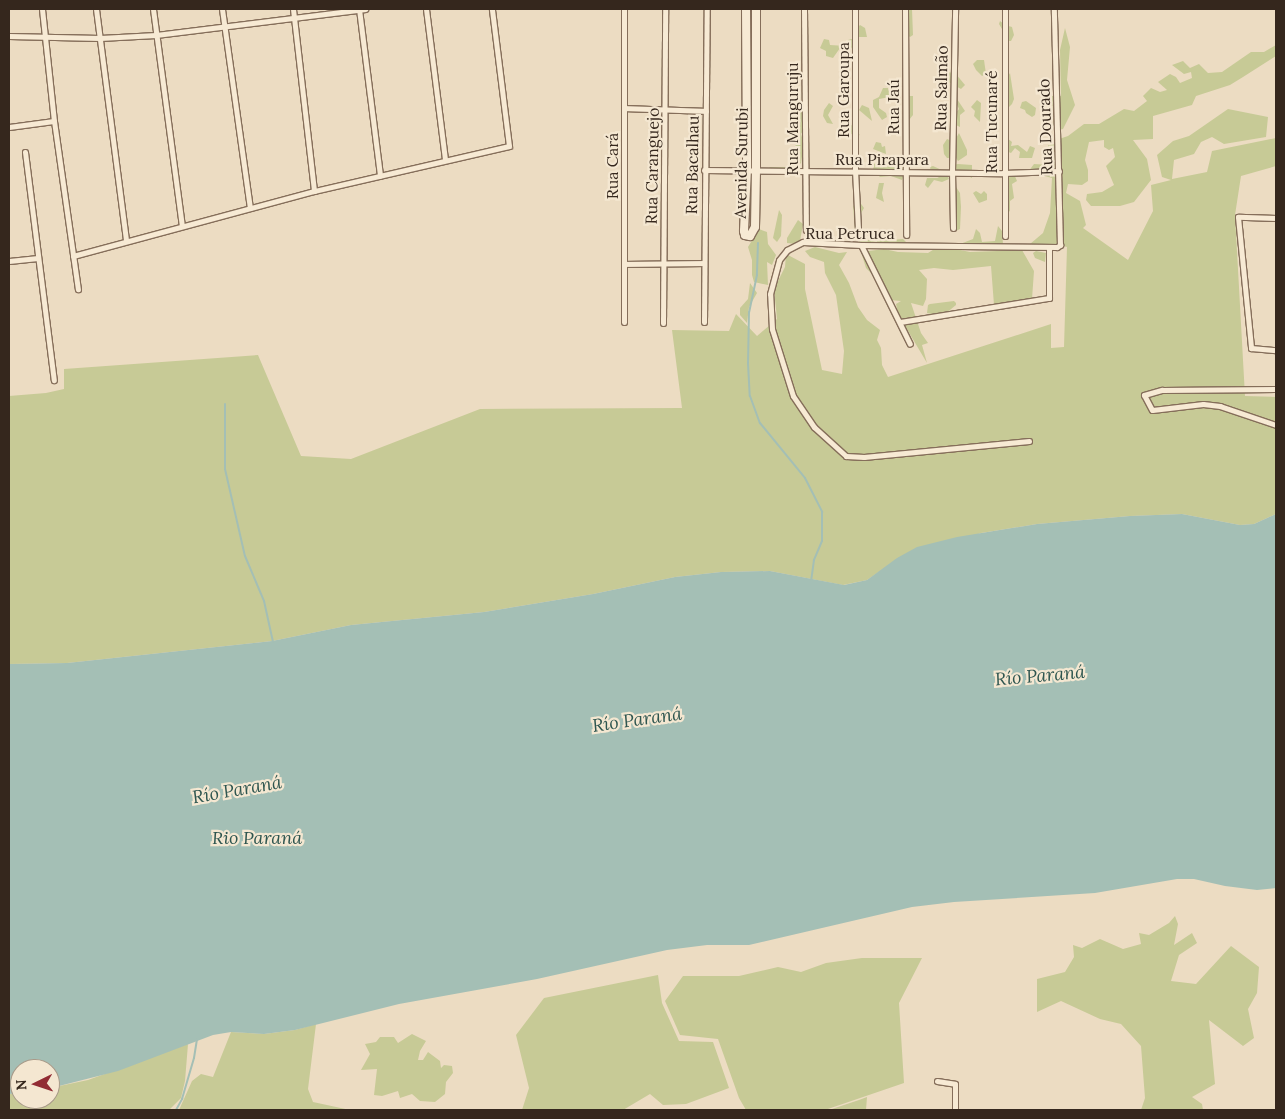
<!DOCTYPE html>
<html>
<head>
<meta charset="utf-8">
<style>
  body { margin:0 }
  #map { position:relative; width:1285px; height:1119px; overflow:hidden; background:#ecdcc2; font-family:Lora,serif }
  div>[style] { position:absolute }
  .green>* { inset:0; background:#c7ca96 }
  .water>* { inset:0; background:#a4bfb5 }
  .stream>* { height:2px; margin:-1px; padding:0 1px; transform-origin:1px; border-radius:1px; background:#a4bfb5 }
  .roads { filter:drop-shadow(1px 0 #856e5a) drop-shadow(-1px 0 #856e5a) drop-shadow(0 1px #856e5a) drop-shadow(0 -1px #856e5a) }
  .street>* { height:5px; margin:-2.5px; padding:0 2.5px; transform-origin:2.5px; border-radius:2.5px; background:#f7ead4 }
  .secondary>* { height:8px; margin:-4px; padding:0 4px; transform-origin:4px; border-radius:4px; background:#f7ead4 }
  span { translate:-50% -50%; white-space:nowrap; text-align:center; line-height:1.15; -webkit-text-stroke:4.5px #f4e7d1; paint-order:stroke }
  .street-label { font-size:16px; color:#35271d }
  .water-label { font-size:18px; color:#2d554f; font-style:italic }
  .frame { position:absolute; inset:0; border:10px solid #35271d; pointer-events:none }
  .north { position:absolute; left:10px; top:1059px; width:50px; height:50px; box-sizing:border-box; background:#f4e7d1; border:1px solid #a89a89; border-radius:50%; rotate:266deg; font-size:14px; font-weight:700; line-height:20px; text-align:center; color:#35271d }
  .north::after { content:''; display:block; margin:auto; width:18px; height:22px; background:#922c34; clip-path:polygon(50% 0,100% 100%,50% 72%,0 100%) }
</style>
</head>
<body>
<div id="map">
  <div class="green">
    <i style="clip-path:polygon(906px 9px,912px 9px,913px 35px,910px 37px,906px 34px,908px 23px)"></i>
    <i style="clip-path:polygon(1000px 21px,1005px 25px,1012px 27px,1014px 35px,1011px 41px,1005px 41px,1005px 34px,999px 24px)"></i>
    <i style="clip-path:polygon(860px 25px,865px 28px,867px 37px,857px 37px,856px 29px)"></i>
    <i style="clip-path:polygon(1065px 28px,1070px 47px,1067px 80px,1075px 105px,1063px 129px,1054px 131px,1052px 96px,1061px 96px,1060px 50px)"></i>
    <i style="clip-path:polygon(824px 39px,829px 40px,830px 45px,846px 46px,848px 40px,852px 39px,854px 45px,849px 51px,840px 48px,833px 58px,826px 56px,826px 51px,820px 48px)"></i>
    <i style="clip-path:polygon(1276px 45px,1276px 56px,1243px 77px,1230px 85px,1196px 96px,1192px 105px,1153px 116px,1153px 139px,1133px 140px,1147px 159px,1151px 180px,1134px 202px,1120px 206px,1091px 206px,1086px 200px,1087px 194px,1102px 192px,1114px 185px,1106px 166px,1115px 157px,1113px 148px,1109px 150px,1104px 147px,1104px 140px,1089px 142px,1085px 160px,1088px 170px,1088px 181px,1082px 185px,1068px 184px,1066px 193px,1080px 201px,1086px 225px,1083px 228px,1128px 260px,1153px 211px,1151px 185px,1171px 180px,1162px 177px,1157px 155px,1173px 141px,1189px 136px,1228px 109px,1268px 117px,1266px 137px,1224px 144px,1212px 137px,1201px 142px,1194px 154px,1174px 160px,1172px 179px,1207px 172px,1212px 151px,1276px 138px,1276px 166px,1241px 176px,1235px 215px,1245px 396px,1276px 397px,1276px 514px,1254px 524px,1240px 525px,1182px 514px,1130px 516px,1037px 524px,981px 533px,880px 571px,867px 580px,843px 585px,770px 571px,721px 572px,675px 577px,593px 594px,484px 612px,351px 625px,272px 641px,67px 663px,9px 664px,9px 396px,46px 393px,64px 389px,64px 369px,258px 355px,301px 456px,351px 459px,480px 409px,682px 408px,672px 330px,729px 331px,736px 314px,757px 336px,777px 319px,774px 289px,785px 267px,786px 254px,805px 264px,805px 289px,822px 370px,842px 374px,844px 351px,836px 295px,825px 273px,824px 262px,810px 257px,805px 251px,815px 247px,839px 253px,847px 252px,839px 265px,849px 283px,858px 307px,867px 320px,880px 330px,877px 340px,881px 348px,882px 365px,888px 377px,1051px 324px,1051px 348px,1064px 347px,1067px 247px,1056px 244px,1052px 248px,1034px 249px,1030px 244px,1043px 233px,1050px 213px,1052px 178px,1041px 175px,1033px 176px,1028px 172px,1034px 164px,1050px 165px,1052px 157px,1048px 151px,1048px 145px,1054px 144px,1056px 140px,1068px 136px,1084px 124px,1099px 124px,1124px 109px,1134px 111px,1147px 101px,1143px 96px,1151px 88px,1160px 92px,1167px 90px,1158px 82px,1170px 74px,1176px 77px,1180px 83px,1192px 78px,1191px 72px,1184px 74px,1172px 65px,1183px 61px,1190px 68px,1199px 64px,1208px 73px,1222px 72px,1251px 52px,1264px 52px)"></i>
    <i style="clip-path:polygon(977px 60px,984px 60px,986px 74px,982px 76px,976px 70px,973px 64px)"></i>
    <i style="clip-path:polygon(946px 72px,955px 73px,965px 85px,961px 89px,947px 81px,944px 77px)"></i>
    <i style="clip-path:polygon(1010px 73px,1014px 99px,1012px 104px,1008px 108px,1005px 105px,1005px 94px,1008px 86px,1007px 78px)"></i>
    <i style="clip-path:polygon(883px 88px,888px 88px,890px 97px,879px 99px,879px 108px,886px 113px,887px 117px,882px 120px,873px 107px,873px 100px,879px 97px)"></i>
    <i style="clip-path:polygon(908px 96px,913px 96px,913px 115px,909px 120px,907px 115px)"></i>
    <i style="clip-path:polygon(957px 99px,965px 111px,960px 115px,960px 127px,956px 125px,955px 114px,959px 109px,956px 102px)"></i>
    <i style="clip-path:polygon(977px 100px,981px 103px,980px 122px,974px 116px,975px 111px,971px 107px)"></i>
    <i style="clip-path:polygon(1026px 101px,1036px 108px,1035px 115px,1032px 117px,1026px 113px,1025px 110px,1020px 108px,1022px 102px)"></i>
    <i style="clip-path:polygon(829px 103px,833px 106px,828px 115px,833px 124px,827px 123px,823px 116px,824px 110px)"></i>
    <i style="clip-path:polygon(862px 105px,869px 108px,872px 121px,859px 110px)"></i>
    <i style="clip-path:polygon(797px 108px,803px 109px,804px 129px,801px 134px,804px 144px,801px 163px,791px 172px,771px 173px,768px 169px,770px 167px,789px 167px,795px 162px,798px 156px,795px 143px,797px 127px,795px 119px)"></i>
    <i style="clip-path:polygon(847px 117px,854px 130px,860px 135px,854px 136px,844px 128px,842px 122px,843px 118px)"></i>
    <i style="clip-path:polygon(959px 133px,967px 150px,967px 155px,958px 161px,956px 158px,947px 158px,944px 154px,943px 145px,947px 139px,954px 142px)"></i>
    <i style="clip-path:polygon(1007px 138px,1012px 142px,1011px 146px,1018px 145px,1027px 152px,1030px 146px,1035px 148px,1032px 158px,1019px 158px,1020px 152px,1015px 148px,1011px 153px,1006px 151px)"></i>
    <i style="clip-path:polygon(876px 142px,881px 143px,882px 147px,885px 146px,886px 154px,873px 149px)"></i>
    <i style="clip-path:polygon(882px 160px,897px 162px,901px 168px,905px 163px,910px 168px,904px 173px,902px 180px,891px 176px,880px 177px,873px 170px,874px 164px)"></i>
    <i style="clip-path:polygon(958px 164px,972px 165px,972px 178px,956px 170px,953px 165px)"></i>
    <i style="clip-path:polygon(933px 166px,946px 172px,949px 179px,942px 182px,934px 180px,928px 188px,925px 185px,927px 178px,939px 178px,931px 173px,930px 167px)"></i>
    <i style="clip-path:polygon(1014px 174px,1017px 181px,1012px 184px,1014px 198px,1010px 201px,1010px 211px,1007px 213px,1005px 185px,1008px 178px)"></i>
    <i style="clip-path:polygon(879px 183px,884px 183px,882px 193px,884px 202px,876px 198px)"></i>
    <i style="clip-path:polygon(956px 187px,960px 193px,961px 207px,960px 229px,956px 231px,954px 201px)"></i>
    <i style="clip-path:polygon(976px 191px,981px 194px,984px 191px,987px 194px,987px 200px,979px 203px,973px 193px)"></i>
    <i style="clip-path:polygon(859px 201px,864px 208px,860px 215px,862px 235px,859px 238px,877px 242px,872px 231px,876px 229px,879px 232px,881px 241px,903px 239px,907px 243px,866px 244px,859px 242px,855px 231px,853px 206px)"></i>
    <i style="clip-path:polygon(779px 210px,782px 215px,781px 236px,777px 242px,773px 238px)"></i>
    <i style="clip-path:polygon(798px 220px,803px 224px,800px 241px,796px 244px,787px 243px,787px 238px)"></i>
    <i style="clip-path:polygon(998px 226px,1002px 231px,1003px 244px,996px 247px,960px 244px,973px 239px,976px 229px,980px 233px,982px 242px,995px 241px)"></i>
    <i style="clip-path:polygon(759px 229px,767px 232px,768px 244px,776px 255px,772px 265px,767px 262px,768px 285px,754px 282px,752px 275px,752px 260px,748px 247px)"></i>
    <i style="clip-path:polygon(946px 247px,970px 252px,1022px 250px,1034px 271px,1032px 299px,994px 305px,991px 266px,953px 270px,934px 268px,919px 270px,927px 279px,926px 299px,923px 306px,911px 303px,921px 333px,928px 343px,922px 345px,927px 363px,898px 314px,896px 304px,901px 301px,889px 300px,880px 291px,872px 274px,866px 268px,861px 252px,884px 249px,898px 252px,928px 253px,936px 248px)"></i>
    <i style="clip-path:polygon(1036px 251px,1046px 253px,1045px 262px,1035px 258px,1033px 253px)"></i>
    <i style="clip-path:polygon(750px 283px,757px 293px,749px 307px,747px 323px,740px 315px,740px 308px,748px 299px)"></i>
    <i style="clip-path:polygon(954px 301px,956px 303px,956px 305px,945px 314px,935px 315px,927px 313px,928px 305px,930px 304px)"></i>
    <i style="clip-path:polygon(1175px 916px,1178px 924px,1174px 945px,1192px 933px,1197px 943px,1179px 955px,1171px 981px,1196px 984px,1231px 946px,1259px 967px,1257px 993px,1248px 1009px,1254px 1038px,1243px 1046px,1209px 1020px,1215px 1084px,1192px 1097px,1202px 1104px,1203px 1110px,1141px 1110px,1145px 1098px,1141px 1046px,1121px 1024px,1100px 1019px,1061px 1001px,1037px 1012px,1037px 979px,1065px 972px,1074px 957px,1073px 945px,1082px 948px,1100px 939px,1123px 949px,1141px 944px,1139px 933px,1149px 935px,1169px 923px)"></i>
    <i style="clip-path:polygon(862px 958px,922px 958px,899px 1003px,904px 1083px,825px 1110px,746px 1110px,739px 1098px,718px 1039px,680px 1035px,665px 1001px,683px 976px,739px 976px,778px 967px,801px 972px,826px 963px)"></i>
    <i style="clip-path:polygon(658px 975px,662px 1003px,679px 1041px,713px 1042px,729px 1088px,686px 1104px,663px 1105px,650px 1094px,623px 1110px,522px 1110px,529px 1088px,516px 1035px,544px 998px)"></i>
    <i style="clip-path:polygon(316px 1024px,308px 1089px,313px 1102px,350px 1110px,179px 1110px,192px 1081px,201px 1074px,213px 1077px,231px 1032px,264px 1034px,295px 1030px)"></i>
    <i style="clip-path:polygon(412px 1034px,426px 1041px,420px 1051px,418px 1060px,423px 1060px,428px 1052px,440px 1061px,441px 1068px,444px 1065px,452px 1066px,453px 1073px,446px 1082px,445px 1094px,435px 1102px,420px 1101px,412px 1094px,400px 1098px,398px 1091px,382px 1096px,374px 1095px,377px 1069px,361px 1070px,370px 1054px,365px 1044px,376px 1042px,380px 1037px,394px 1037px,398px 1043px)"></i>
    <i style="clip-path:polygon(188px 1044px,185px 1081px,181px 1098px,169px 1110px,9px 1110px,9px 1094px,20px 1093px,20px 1099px,50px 1099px,50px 1088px,88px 1080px)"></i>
    <i style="clip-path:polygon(867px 1097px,866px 1110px,829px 1110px,859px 1100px)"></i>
  </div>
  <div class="water">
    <i style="clip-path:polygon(1182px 514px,1240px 525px,1254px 524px,1276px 514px,1276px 888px,1257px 890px,1225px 886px,1194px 879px,1177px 879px,1095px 893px,954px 902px,912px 907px,749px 945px,707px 945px,667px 950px,537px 979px,399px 1004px,295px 1030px,264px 1034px,231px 1032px,213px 1035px,118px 1071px,59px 1086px,50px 1088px,50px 1069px,20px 1069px,20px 1093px,9px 1094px,9px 664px,67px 663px,272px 641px,351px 625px,484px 612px,593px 594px,675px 577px,721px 572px,770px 571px,844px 585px,867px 580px,897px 558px,917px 547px,957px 537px,1037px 524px,1130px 516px)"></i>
  </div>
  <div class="stream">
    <i style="left:758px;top:243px;width:32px;rotate:92deg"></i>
    <i style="left:757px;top:275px;width:38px;rotate:102deg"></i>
    <i style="left:749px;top:312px;width:51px;rotate:91.1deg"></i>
    <i style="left:748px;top:363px;width:33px;rotate:87deg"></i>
    <i style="left:750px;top:396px;width:29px;rotate:70deg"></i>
    <i style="left:760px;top:423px;width:71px;rotate:50.7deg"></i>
    <i style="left:805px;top:478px;width:38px;rotate:63deg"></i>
    <i style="left:822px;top:512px;width:29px;rotate:90deg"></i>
    <i style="left:822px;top:541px;width:21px;rotate:113deg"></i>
    <i style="left:814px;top:560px;width:21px;rotate:98deg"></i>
    <i style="left:225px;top:404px;width:65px;rotate:90deg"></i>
    <i style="left:225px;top:469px;width:89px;rotate:77.1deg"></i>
    <i style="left:245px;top:556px;width:49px;rotate:67.1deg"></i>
    <i style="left:264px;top:601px;width:42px;rotate:77.6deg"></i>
    <i style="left:176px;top:1110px;width:13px;rotate:-61deg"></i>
    <i style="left:182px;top:1099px;width:43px;rotate:-73.7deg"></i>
    <i style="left:194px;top:1058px;width:19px;rotate:-81deg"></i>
  </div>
  <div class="roads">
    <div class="street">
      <i style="left:42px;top:9px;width:113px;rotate:83.9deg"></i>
      <i style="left:54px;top:121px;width:170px;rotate:81.9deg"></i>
      <i style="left:96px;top:9px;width:234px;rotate:82.6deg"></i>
      <i style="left:153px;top:9px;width:219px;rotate:82.4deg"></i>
      <i style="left:222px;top:9px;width:201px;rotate:82deg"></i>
      <i style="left:293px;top:9px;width:183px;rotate:83.4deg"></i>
      <i style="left:359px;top:9px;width:168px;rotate:82.8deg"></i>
      <i style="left:426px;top:9px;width:152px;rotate:82.8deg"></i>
      <i style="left:804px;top:9px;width:221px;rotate:89.5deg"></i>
      <i style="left:855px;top:9px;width:161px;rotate:90deg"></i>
      <i style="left:855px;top:170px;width:60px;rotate:87.1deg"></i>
      <i style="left:905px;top:9px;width:226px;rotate:89.7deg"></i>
      <i style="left:9px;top:36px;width:91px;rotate:1.3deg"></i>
      <i style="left:100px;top:38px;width:56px;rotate:-3.1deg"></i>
      <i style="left:156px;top:35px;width:211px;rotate:-7.1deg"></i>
      <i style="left:625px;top:108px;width:81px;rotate:2.1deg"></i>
      <i style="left:9px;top:127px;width:45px;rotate:-7.6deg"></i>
      <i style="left:25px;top:152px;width:230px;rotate:82.8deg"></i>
      <i style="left:704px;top:170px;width:299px;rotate:0.6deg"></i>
      <i style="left:1003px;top:173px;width:56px;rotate:-2deg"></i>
      <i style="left:1276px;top:218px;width:38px;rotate:-178deg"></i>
      <i style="left:1238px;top:217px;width:132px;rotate:84.3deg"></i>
      <i style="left:1251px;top:348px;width:25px;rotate:5deg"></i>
      <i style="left:953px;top:228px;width:56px;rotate:-91deg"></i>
      <i style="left:952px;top:172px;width:163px;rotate:-88.9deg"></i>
      <i style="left:1005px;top:236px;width:227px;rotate:-90deg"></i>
      <i style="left:861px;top:245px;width:110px;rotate:63.7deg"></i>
      <i style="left:73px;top:256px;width:250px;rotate:-15.1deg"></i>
      <i style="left:314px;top:191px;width:200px;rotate:-13deg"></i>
      <i style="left:509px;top:146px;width:138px;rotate:-97.1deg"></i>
      <i style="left:9px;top:261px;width:29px;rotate:-6deg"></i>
      <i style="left:624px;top:264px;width:80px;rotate:-0.7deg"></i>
      <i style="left:624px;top:322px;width:313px;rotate:-90deg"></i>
      <i style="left:704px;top:322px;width:313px;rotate:-89.5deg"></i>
      <i style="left:900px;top:322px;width:151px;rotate:-9.2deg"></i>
      <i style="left:1049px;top:298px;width:51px;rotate:-90deg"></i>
      <i style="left:663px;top:323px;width:314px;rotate:-89.6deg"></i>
      <i style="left:1276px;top:425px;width:59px;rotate:-161.3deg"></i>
      <i style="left:1220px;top:406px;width:17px;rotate:-173deg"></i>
      <i style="left:1203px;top:404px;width:51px;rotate:173.3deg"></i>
      <i style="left:1152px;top:410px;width:17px;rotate:-118deg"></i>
      <i style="left:1144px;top:395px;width:19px;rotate:-16deg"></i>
      <i style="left:1162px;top:390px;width:114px;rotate:-0.5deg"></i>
      <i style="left:1029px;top:441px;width:166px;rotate:174.5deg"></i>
      <i style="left:864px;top:457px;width:18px;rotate:-177deg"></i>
      <i style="left:846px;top:456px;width:43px;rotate:-137.8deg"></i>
      <i style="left:814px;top:427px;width:37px;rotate:-124deg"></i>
      <i style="left:793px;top:396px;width:70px;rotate:-107.4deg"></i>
      <i style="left:772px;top:329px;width:35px;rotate:-93deg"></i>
      <i style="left:770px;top:294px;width:35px;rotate:-75deg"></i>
      <i style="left:779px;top:260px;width:13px;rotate:-51deg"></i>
      <i style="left:787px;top:250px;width:18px;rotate:-27deg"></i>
      <i style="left:803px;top:242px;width:58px;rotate:3deg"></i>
      <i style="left:861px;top:245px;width:196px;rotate:0.6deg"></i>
      <i style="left:1057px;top:247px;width:4px;rotate:-34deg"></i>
      <i style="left:1060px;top:245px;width:236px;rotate:-91.5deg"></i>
      <i style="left:937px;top:1081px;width:18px;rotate:9deg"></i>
      <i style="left:955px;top:1084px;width:26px;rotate:90deg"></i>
    </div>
    <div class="secondary">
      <i style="left:746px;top:9px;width:160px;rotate:89.6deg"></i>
      <i style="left:747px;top:169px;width:62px;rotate:92.8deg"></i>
      <i style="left:744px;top:231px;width:4px;rotate:76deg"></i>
      <i style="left:745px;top:235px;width:5px;rotate:11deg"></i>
      <i style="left:750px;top:236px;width:10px;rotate:-61deg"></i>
      <i style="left:755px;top:227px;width:57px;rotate:-89deg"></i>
      <i style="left:756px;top:170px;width:161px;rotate:-90deg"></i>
    </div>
  </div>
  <div class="street-label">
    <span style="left:941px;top:88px;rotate:-89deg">Rua Salmão</span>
    <span style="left:843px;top:90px;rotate:-90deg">Rua Garoupa</span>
    <span style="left:893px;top:107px;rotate:-90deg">Rua Jaú</span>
    <span style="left:792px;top:119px;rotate:-90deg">Rua Manguruju</span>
    <span style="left:991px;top:122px;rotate:-90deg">Rua Tucunaré</span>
    <span style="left:1045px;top:127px;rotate:-92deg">Rua Dourado</span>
    <span style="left:882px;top:159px">Rua Pirapara</span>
    <span style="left:741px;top:163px;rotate:-89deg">Avenida Surubi</span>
    <span style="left:692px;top:165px;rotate:-89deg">Rua Bacalhau</span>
    <span style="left:612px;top:166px;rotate:-90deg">Rua Cará</span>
    <span style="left:652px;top:166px;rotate:-89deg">Rua Caranguejo</span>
    <span style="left:850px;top:233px">Rua Petruca</span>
  </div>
  <div class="water-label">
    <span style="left:1040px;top:676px;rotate:-5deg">Río Paraná</span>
    <span style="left:637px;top:720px;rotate:-8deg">Río Paraná</span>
    <span style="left:237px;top:790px;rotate:-10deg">Río Paraná</span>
    <span style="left:257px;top:838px">Rio Paraná</span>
  </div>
  <div class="frame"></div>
  <div class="north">N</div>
</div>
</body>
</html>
